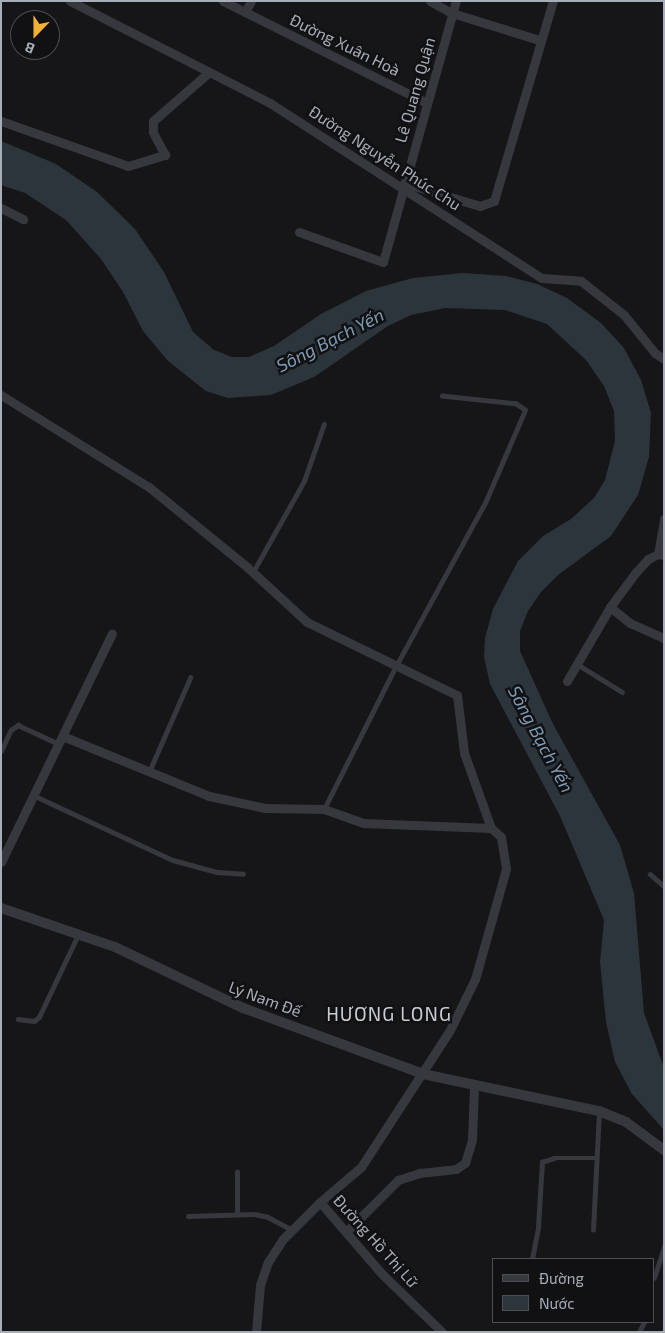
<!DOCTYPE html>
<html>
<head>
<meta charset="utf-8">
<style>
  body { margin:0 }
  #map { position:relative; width:665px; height:1333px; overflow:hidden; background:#161618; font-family:"Exo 2",sans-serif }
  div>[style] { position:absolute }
  .water>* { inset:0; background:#2c353c }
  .service>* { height:4.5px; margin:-2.25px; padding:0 2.25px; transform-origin:2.25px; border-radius:2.25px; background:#37383d }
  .minor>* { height:9px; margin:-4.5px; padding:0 4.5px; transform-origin:4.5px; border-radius:4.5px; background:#37383d }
  .tertiary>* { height:10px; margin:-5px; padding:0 5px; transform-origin:5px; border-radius:5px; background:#37383d }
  span { translate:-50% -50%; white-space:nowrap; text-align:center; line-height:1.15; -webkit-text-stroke:5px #111113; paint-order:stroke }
  .street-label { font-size:16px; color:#a8adb8 }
  .water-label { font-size:18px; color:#7f9bb3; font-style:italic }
  .quarter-label { font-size:19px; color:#c9ccd4; letter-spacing:1px }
  .frame { position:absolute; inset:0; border:2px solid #a8adb8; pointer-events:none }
  .legend { position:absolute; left:492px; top:1258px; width:162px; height:65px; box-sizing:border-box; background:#111113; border:1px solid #4d4f55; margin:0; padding:6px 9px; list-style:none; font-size:15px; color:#a8adb8 }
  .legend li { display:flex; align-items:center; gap:10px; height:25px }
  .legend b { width:25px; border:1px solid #4d4f55 }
  .north { position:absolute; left:10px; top:10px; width:50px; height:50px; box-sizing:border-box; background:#111113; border:1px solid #4d4f55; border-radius:50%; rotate:202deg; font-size:14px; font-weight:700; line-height:20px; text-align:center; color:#a8adb8 }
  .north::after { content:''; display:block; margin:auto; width:18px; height:22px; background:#f2b134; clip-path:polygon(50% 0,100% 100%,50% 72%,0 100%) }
</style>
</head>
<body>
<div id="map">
  <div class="water">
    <i style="clip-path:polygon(1px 141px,56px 164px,97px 192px,135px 229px,164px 272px,193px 332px,214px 350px,232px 357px,249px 357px,274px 346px,321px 314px,366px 291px,413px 278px,463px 273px,506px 276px,537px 284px,567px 298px,601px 323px,624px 348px,641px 380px,651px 413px,649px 457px,638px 495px,611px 536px,558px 575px,541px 592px,528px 611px,520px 631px,520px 651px,553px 724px,620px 845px,634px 893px,644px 1013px,664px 1068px,664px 1130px,632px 1094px,615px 1062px,606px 1022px,600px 962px,604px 920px,560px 816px,490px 684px,484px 657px,485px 638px,493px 609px,518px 561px,543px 536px,571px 519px,594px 498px,605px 480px,615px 441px,614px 411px,604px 386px,586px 360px,547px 324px,505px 310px,445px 308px,411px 315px,388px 326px,314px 377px,271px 395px,228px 398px,206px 391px,168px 361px,143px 331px,123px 292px,101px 259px,66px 220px,25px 193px,1px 185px)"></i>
  </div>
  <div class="service">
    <i style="left:253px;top:572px;width:104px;rotate:-60.7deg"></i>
    <i style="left:304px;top:481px;width:60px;rotate:-70.7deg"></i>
    <i style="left:577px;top:664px;width:53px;rotate:31.9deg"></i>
    <i style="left:1px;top:751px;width:23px;rotate:-65deg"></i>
    <i style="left:11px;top:730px;width:9px;rotate:-36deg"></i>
    <i style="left:18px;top:725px;width:45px;rotate:24.9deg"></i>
    <i style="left:149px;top:772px;width:103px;rotate:-66.4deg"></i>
    <i style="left:35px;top:796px;width:152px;rotate:24.9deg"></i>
    <i style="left:173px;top:860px;width:46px;rotate:15.3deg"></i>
    <i style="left:217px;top:872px;width:26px;rotate:4deg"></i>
    <i style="left:324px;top:809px;width:160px;rotate:-63.3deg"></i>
    <i style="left:396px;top:666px;width:186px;rotate:-61.4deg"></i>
    <i style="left:485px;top:503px;width:101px;rotate:-66.7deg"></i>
    <i style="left:525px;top:410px;width:11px;rotate:-146deg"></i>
    <i style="left:516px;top:404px;width:74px;rotate:-173.8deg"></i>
    <i style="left:650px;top:874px;width:18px;rotate:41deg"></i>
    <i style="left:18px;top:1019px;width:16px;rotate:7deg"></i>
    <i style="left:34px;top:1021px;width:6px;rotate:-39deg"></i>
    <i style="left:39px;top:1017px;width:91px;rotate:-64.6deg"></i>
    <i style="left:237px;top:1214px;width:42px;rotate:-90deg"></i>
    <i style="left:188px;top:1216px;width:66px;rotate:-1.7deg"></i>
    <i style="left:254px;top:1214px;width:14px;rotate:12deg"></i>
    <i style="left:268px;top:1217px;width:27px;rotate:28deg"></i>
    <i style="left:593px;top:1230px;width:118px;rotate:-87.1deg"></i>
    <i style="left:532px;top:1259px;width:33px;rotate:-79deg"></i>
    <i style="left:538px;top:1227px;width:65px;rotate:-86.5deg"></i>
    <i style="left:542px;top:1162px;width:13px;rotate:-18deg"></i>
    <i style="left:554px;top:1158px;width:43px"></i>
    <i style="left:654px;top:1278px;width:33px;rotate:-72deg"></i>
    <i style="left:639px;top:1332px;width:11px;rotate:-63deg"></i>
  </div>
  <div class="minor">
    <i style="left:70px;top:1px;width:225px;rotate:27deg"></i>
    <i style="left:270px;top:103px;width:323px;rotate:32.8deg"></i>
    <i style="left:542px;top:278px;width:39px;rotate:4deg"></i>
    <i style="left:581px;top:281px;width:55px;rotate:38.3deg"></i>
    <i style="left:624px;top:315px;width:49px;rotate:50.8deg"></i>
    <i style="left:655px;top:353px;width:11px;rotate:34deg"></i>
    <i style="left:223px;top:1px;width:228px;rotate:26.6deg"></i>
    <i style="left:430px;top:1px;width:25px;rotate:29deg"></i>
    <i style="left:452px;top:13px;width:91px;rotate:17.2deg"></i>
    <i style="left:245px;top:12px;width:13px;rotate:-61deg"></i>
    <i style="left:1px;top:121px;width:135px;rotate:19.5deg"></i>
    <i style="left:128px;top:166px;width:39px;rotate:-17deg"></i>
    <i style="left:165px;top:155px;width:26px;rotate:-118deg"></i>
    <i style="left:153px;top:132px;width:11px;rotate:-90deg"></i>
    <i style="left:153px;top:121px;width:73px;rotate:-41.1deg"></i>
    <i style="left:404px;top:183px;width:79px;rotate:16.8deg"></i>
    <i style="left:480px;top:206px;width:15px;rotate:-20deg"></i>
    <i style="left:494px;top:201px;width:209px;rotate:-73.6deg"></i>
    <i style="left:1px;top:208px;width:25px;rotate:27deg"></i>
    <i style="left:299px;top:232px;width:89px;rotate:19.7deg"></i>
    <i style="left:383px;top:262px;width:271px;rotate:-74.4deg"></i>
    <i style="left:1px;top:395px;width:174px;rotate:31.9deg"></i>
    <i style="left:149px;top:487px;width:127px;rotate:39.2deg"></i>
    <i style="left:247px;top:567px;width:81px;rotate:42.5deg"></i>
    <i style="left:307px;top:622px;width:167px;rotate:26deg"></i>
    <i style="left:457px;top:695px;width:58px;rotate:83.1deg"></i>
    <i style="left:464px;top:753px;width:80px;rotate:70.2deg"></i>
    <i style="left:491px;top:828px;width:13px;rotate:42deg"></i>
    <i style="left:501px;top:837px;width:32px;rotate:81deg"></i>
    <i style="left:506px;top:869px;width:114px;rotate:105.7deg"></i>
    <i style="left:475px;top:979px;width:57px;rotate:116.1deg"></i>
    <i style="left:450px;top:1030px;width:163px;rotate:123deg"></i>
    <i style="left:361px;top:1167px;width:54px;rotate:139.5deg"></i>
    <i style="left:320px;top:1202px;width:95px;rotate:49.3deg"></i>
    <i style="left:382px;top:1274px;width:83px;rotate:44deg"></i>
    <i style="left:658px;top:554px;width:36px;rotate:-80deg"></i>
    <i style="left:610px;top:607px;width:26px;rotate:39deg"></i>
    <i style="left:630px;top:623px;width:37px;rotate:24deg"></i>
    <i style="left:567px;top:681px;width:86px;rotate:-59.8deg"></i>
    <i style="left:610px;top:607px;width:44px;rotate:-53.4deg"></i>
    <i style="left:636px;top:572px;width:18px;rotate:-47deg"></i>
    <i style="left:648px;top:559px;width:11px;rotate:-27deg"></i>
    <i style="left:658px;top:554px;width:6px;rotate:9deg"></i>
    <i style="left:65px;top:737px;width:156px;rotate:22.3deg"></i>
    <i style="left:209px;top:796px;width:57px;rotate:12.1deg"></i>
    <i style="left:265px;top:808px;width:59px;rotate:1deg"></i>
    <i style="left:324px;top:809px;width:41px;rotate:19.7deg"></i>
    <i style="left:363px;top:823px;width:128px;rotate:2.2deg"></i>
    <i style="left:1px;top:862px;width:254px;rotate:-64.1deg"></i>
    <i style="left:346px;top:1232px;width:74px;rotate:-45deg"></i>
    <i style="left:398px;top:1180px;width:22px;rotate:-18deg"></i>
    <i style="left:419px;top:1173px;width:37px;rotate:-6deg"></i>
    <i style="left:456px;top:1169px;width:11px;rotate:-34deg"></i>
    <i style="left:465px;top:1163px;width:24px;rotate:-73deg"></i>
    <i style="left:472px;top:1140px;width:53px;rotate:-87.8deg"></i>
    <i style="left:256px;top:1332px;width:47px;rotate:-85.1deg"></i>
    <i style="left:260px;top:1285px;width:24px;rotate:-71deg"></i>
    <i style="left:268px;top:1262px;width:27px;rotate:-57deg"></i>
    <i style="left:283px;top:1239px;width:52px;rotate:-45deg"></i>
  </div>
  <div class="tertiary">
    <i style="left:1px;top:908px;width:120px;rotate:18.9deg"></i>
    <i style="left:115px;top:947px;width:142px;rotate:25.5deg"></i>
    <i style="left:243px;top:1008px;width:192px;rotate:20.1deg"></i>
    <i style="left:423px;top:1074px;width:180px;rotate:11.9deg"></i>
    <i style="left:599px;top:1111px;width:29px;rotate:22deg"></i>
    <i style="left:626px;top:1122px;width:47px;rotate:36.4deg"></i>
  </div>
  <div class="street-label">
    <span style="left:345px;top:45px;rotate:26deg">Đường Xuân Hoà</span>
    <span style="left:415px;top:90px;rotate:-74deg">Lê Quang Quận</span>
    <span style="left:385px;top:158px;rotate:33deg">Đường Nguyễn Phúc Chu</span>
    <span style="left:265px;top:999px;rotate:20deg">Lý Nam Đế</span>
    <span style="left:376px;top:1241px;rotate:48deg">Đường Hồ Thị Lữ</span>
  </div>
  <div class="water-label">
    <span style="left:330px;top:340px;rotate:-27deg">Sông Bạch Yến</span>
    <span style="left:541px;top:739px;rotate:62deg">Sông Bạch Yến</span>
  </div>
  <div class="quarter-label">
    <span style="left:389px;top:1014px">HƯƠNG LONG</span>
  </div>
  <div class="frame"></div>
  <ul class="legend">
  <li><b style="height:6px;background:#37383d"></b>Đường</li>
  <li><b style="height:14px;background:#2c353c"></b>Nước</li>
  </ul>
  <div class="north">B</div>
</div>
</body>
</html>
